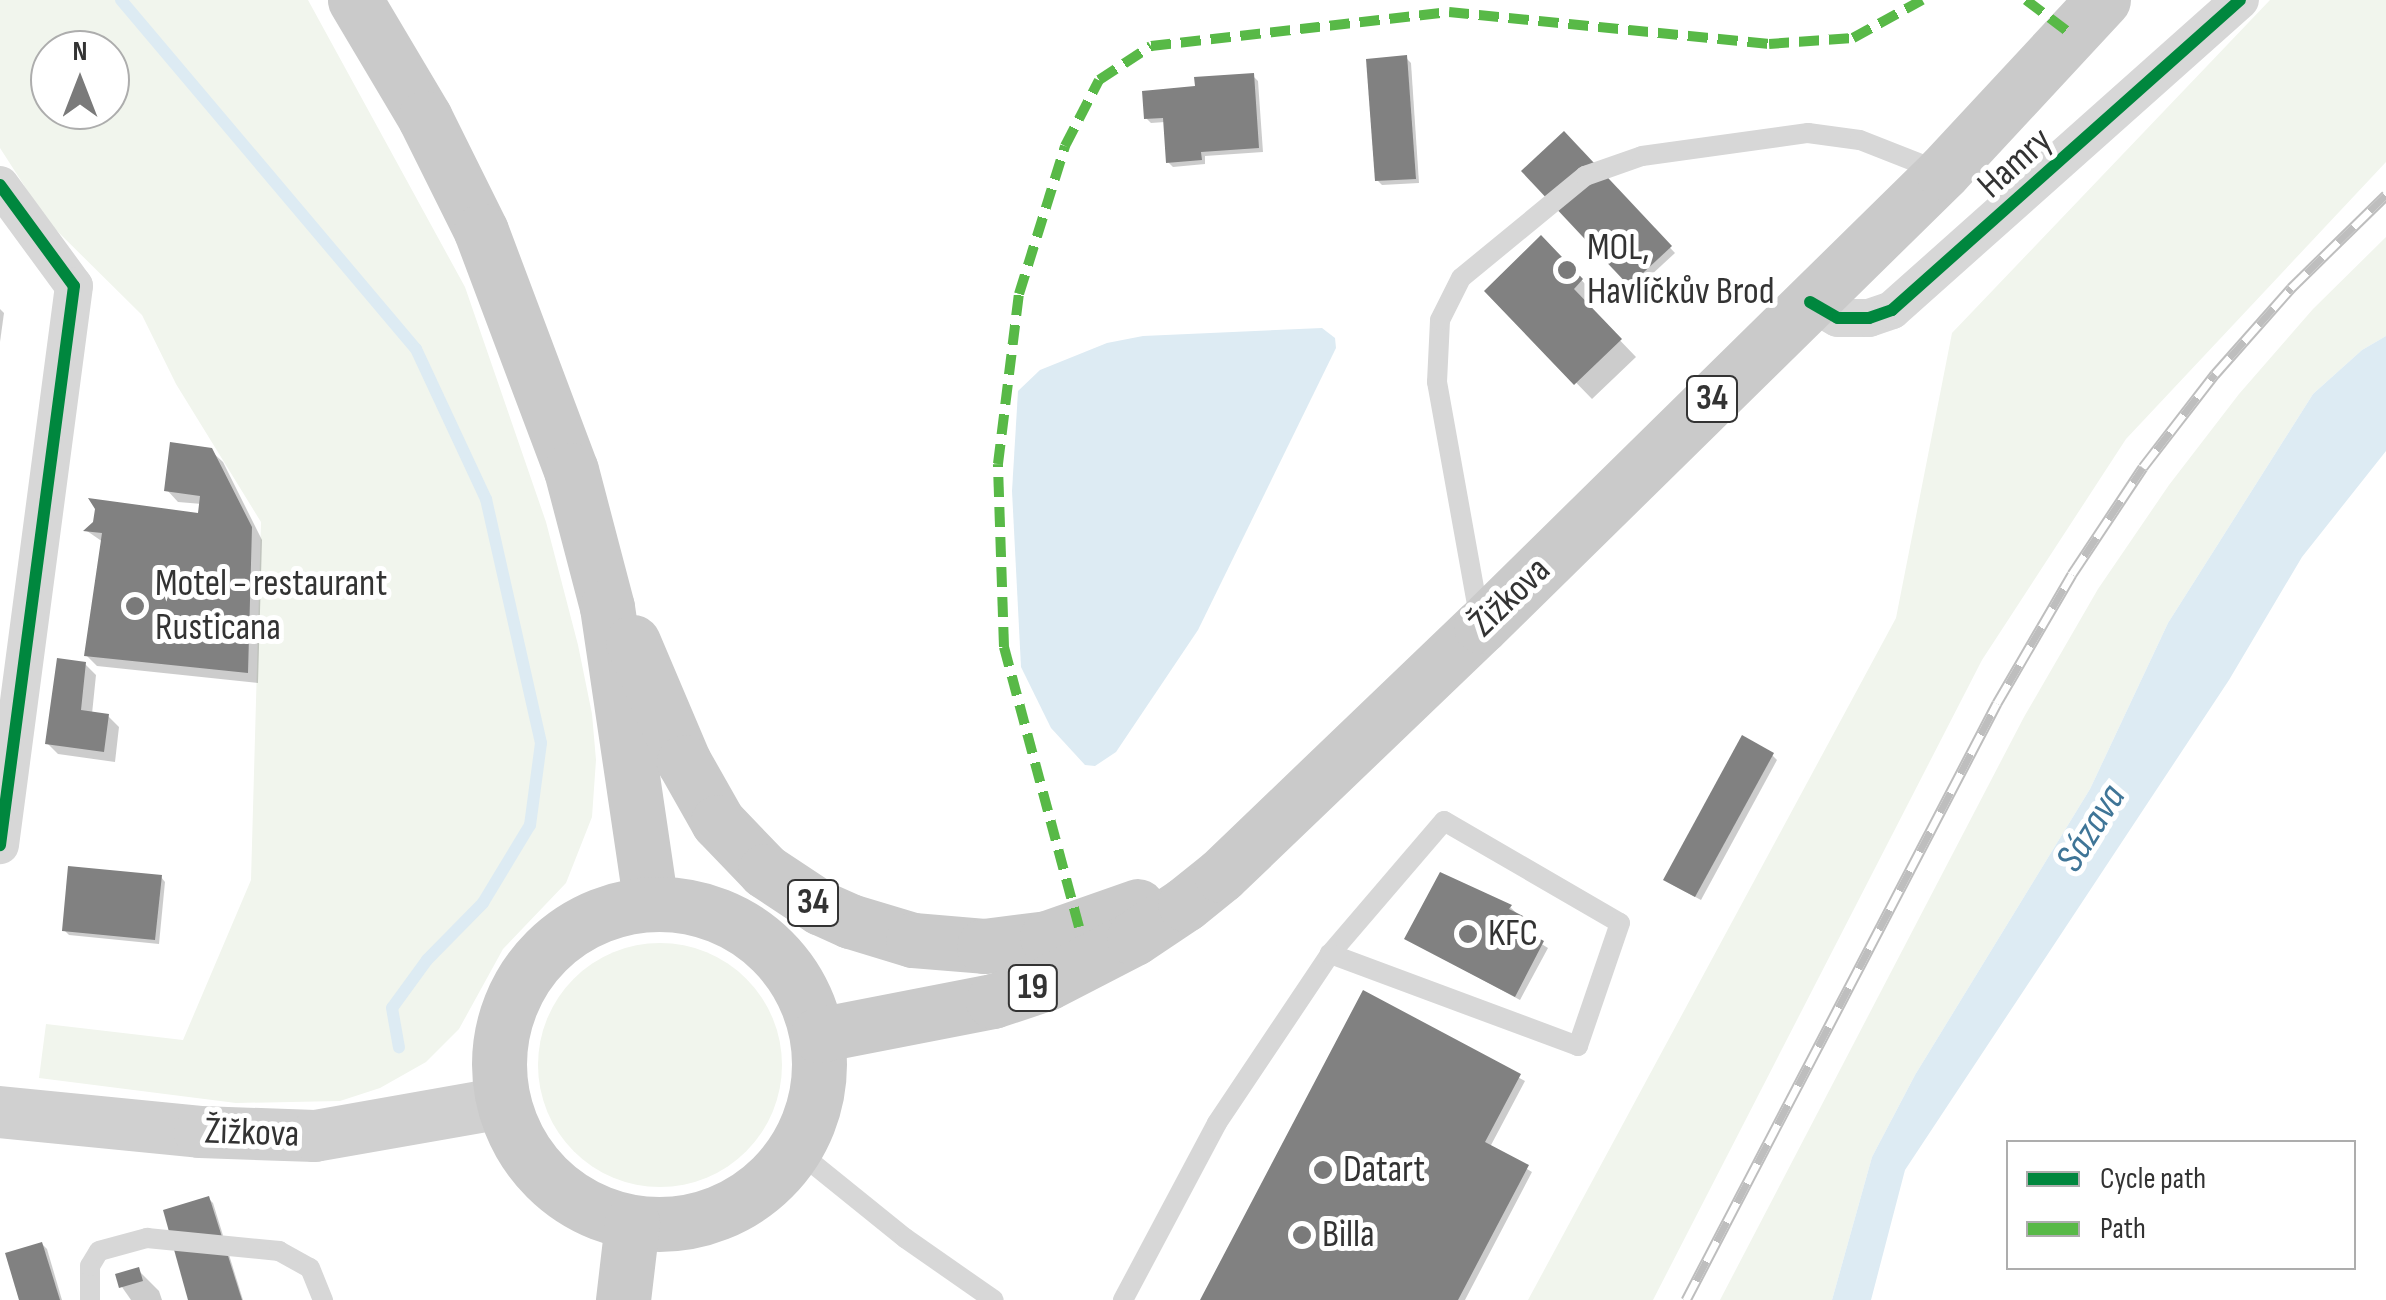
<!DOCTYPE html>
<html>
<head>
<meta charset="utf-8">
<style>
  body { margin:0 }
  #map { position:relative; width:2386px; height:1300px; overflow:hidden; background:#fff; font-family:"Sofia Sans Condensed",sans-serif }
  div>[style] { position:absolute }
  .green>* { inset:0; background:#f1f5ed }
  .round { border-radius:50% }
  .water>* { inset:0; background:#ddebf3 }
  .shadow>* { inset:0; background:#0003 }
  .stream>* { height:12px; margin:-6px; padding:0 6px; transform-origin:6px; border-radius:6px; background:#ddebf3 }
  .building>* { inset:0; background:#818181 }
  .lane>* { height:20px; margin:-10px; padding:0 10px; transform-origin:10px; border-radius:10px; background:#d7d7d7 }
  .street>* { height:38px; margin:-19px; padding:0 19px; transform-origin:19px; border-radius:19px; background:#d7d7d7 }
  .secondary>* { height:52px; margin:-26px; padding:0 26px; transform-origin:26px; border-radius:26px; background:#d0d0d0 }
  .primary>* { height:55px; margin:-27.5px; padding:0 27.5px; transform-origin:27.5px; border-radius:27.5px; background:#cacaca }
  .primary>.ring { margin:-27.5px; padding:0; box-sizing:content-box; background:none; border:55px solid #cacaca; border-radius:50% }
  .rail>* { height:11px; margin-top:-5.5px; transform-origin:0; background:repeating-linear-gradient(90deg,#fff 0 22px,#bebebe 0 44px); box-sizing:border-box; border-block:2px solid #bebebe }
  .quiet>* { height:10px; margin-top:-5px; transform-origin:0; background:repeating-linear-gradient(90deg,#58b947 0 20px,transparent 0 30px) }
  .cycleway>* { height:12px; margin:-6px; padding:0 6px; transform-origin:6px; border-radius:6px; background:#00873e }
  .dots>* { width:28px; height:28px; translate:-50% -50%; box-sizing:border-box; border:5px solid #fff; border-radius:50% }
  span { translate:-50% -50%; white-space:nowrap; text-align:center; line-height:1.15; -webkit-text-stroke:10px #fff; paint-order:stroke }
  .shield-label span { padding:2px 8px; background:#fff; border:2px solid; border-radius:8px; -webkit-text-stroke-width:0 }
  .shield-label { font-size:35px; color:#333; font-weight:700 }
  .street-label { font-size:38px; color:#333 }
  .poi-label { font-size:38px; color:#333 }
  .left { translate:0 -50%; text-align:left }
  .water-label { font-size:40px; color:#3f7597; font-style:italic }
  .legend { position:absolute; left:2006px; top:1140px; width:350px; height:130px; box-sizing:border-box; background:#fff; border:2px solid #adadad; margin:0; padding:12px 18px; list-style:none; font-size:30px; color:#333 }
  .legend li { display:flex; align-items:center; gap:20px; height:50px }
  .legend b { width:50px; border:2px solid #adadad }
  .north { position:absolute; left:30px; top:30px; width:100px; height:100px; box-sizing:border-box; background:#fff; border:2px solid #adadad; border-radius:50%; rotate:0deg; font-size:28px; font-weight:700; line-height:40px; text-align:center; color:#333 }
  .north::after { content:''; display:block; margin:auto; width:35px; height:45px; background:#7a7a7a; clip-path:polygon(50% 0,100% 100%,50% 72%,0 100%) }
</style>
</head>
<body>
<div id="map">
  <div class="green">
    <i style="clip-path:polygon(evenodd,0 0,308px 0,465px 287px,546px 522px,578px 645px,592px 714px,596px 760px,592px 817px,566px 883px,503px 949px,459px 1029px,426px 1062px,380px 1088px,340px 1101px,236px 1103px,39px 1078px,46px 1024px,183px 1040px,251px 880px,261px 522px,176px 384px,142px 315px,47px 221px,0 148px,0 0,50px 50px,110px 50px,110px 110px,50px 110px,50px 50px)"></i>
    <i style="clip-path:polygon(2270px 0,2386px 0,2386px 162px,2126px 439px,1982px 660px,1653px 1300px,1528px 1300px,1896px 618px,1952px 333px)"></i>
    <i style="clip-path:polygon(2386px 237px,2386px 336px,2362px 350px,2313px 394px,2168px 623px,2090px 789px,1915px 1075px,1872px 1157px,1832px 1300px,1720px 1300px,2024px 717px,2098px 589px,2169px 485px,2239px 394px,2313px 309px)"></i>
    <i class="round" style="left:538px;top:943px;width:244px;height:244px"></i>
  </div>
  <div class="water">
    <i style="clip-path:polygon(1322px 328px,1335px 338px,1336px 348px,1198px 630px,1116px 752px,1095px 766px,1085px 765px,1051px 728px,1021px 667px,1012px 491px,1018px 391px,1040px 370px,1107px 343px,1143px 336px)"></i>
    <i style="clip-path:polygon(2386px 336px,2386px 451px,2302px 557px,2229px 680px,1905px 1170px,1871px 1300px,1832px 1300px,1872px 1157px,1915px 1075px,2090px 789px,2168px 623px,2313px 394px,2362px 350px)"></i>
  </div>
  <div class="shadow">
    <i style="clip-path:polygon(1406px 58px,1411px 63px,1419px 183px,1382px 185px,1377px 180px)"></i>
    <i style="clip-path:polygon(1253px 76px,1258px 81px,1263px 152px,1205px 156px,1205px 164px,1173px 167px,1168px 162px,1165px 122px,1151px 123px,1146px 118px,1197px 88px)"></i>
    <i style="clip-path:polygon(1564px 134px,1675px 253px,1636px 289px,1524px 171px)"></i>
    <i style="clip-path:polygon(1541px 239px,1598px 297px,1588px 307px,1636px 357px,1592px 399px,1487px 291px)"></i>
    <i style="clip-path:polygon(0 309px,4px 313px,0 342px)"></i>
    <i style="clip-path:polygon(211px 451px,223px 462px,262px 540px,258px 683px,97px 666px,86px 655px,103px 542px,87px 531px,200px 515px,202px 504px,178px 502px,167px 490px)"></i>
    <i style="clip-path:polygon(85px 664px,96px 675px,92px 714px,108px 716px,119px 727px,115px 762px,58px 754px,47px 743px)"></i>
    <i style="clip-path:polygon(1772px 755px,1777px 760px,1701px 900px,1671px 884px)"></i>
    <i style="clip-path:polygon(161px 877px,165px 882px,159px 944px,69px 935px,64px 930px)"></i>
    <i style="clip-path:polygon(1510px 907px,1528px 924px,1524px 933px,1548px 948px,1520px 1000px,1407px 939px)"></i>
    <i style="clip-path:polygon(1364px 994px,1525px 1081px,1490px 1147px,1532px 1172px,1465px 1300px,1203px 1300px)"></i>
    <i style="clip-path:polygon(209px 1199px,213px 1203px,243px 1300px,190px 1300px)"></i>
    <i style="clip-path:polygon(42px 1244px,47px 1249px,62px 1300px,22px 1300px)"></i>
    <i style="clip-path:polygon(138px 1270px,159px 1291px,162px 1300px,131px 1300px,122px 1287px)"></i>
  </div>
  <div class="stream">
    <i style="left:121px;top:0;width:457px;rotate:49.8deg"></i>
    <i style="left:416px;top:349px;width:166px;rotate:65deg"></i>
    <i style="left:486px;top:499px;width:250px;rotate:77.3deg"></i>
    <i style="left:541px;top:743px;width:83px;rotate:97.6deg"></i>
    <i style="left:530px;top:825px;width:91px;rotate:121.1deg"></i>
    <i style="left:483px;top:903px;width:80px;rotate:134.5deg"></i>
    <i style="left:427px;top:960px;width:59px;rotate:126.1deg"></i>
    <i style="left:392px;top:1008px;width:40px;rotate:80deg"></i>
  </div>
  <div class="building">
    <i style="clip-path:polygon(1407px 55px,1416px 179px,1375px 181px,1366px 59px)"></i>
    <i style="clip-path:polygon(1254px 73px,1259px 148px,1201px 152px,1202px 160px,1166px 163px,1163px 118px,1144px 119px,1142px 91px,1195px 86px,1194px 77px)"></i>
    <i style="clip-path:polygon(1564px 131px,1672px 246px,1629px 286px,1521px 171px)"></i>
    <i style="clip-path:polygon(1541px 235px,1583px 279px,1574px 289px,1622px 339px,1574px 385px,1484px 291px)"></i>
    <i style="clip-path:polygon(170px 442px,212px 448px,252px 527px,248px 673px,84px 656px,102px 533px,83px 531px,93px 522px,95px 509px,88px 498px,198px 513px,200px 496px,164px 491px)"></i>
    <i style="clip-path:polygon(57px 658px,86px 662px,81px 710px,109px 714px,104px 752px,45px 744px)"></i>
    <i style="clip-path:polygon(1742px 735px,1774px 753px,1695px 897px,1663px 880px)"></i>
    <i style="clip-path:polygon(68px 866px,162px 875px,155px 940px,62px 931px)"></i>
    <i style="clip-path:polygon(1440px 872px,1512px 905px,1509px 909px,1525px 917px,1519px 928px,1544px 941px,1515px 997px,1404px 939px)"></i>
    <i style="clip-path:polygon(1363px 990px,1521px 1074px,1485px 1142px,1529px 1165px,1458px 1300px,1200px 1300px)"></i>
    <i style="clip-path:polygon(209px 1196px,242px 1300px,188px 1300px,163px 1210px)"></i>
    <i style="clip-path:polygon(42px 1242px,60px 1300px,19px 1300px,5px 1253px)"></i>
    <i style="clip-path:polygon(139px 1267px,143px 1281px,119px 1288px,115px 1274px)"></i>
  </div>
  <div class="lane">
    <i style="left:1480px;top:621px;width:243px;rotate:-100.2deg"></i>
    <i style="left:1437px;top:382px;width:62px;rotate:-87.2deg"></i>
    <i style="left:1440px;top:320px;width:47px;rotate:-63.4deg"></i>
    <i style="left:1461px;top:278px;width:161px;rotate:-39.4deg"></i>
    <i style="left:1585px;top:176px;width:60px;rotate:-19.3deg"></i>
    <i style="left:1642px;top:156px;width:168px;rotate:-7.9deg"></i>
    <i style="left:1808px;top:133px;width:52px;rotate:7.7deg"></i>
    <i style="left:1860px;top:140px;width:82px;rotate:21.5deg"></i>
    <i style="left:796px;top:1150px;width:140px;rotate:38.9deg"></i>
    <i style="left:905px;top:1238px;width:108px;rotate:34.9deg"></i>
    <i style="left:90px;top:1300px;width:34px;rotate:-90deg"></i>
    <i style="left:90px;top:1266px;width:17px;rotate:-59deg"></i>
    <i style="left:99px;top:1251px;width:50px;rotate:-15.2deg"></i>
    <i style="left:147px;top:1238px;width:133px;rotate:5.6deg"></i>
    <i style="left:279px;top:1251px;width:35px;rotate:29deg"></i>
    <i style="left:310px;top:1268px;width:35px;rotate:68deg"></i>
    <i style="left:1123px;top:1300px;width:200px;rotate:-62deg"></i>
    <i style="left:1217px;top:1123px;width:203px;rotate:-56.2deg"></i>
    <i style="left:1330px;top:954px;width:175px;rotate:-49.4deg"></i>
    <i style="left:1444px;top:821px;width:203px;rotate:30.1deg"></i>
    <i style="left:1620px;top:923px;width:130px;rotate:108.9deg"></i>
    <i style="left:1578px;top:1046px;width:265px;rotate:-159.6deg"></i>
  </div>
  <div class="street">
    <i style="left:0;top:185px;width:125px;rotate:53.8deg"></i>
    <i style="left:74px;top:286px;width:564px;rotate:97.54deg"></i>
    <i style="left:1810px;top:302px;width:32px;rotate:30deg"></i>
    <i style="left:1838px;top:318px;width:31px"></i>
    <i style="left:1869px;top:318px;width:24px;rotate:-19deg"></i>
    <i style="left:1892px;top:310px;width:466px;rotate:-41.7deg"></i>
  </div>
  <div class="secondary">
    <i style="left:0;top:1112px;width:201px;rotate:5.7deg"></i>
    <i style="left:200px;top:1132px;width:115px;rotate:2deg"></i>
    <i style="left:315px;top:1136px;width:191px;rotate:-10deg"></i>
  </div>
  <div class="primary">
    <i style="left:355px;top:0;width:137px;rotate:59.3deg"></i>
    <i style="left:425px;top:118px;width:126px;rotate:63.6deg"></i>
    <i style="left:481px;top:231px;width:255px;rotate:69.4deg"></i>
    <i style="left:571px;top:470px;width:142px;rotate:75.3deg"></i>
    <i style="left:607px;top:607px;width:300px;rotate:81.6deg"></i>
    <i style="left:633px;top:642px;width:130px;rotate:67deg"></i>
    <i style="left:684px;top:762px;width:69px;rotate:60.5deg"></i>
    <i style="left:718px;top:822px;width:68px;rotate:46.2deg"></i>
    <i style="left:765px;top:871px;width:67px;rotate:33.5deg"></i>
    <i style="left:821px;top:908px;width:32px;rotate:24deg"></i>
    <i style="left:850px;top:921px;width:66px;rotate:16.8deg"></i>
    <i style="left:913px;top:940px;width:71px;rotate:4.8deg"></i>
    <i style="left:984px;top:946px;width:64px;rotate:-7.2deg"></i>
    <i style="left:1047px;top:938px;width:96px;rotate:-19.4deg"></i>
    <i class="ring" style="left:499px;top:904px;width:265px;height:265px"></i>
    <i style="left:818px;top:1035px;width:178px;rotate:-11deg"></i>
    <i style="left:993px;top:1001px;width:57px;rotate:-18.4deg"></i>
    <i style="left:1047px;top:983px;width:98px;rotate:-27.3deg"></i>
    <i style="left:1134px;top:938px;width:61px;rotate:-33.7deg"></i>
    <i style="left:1185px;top:904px;width:46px;rotate:-38.9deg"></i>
    <i style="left:1221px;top:875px;width:360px;rotate:-43.8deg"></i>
    <i style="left:1481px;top:626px;width:648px;rotate:-44.5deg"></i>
    <i style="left:1943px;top:172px;width:235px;rotate:-47.1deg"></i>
    <i style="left:623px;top:1300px;width:78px;rotate:-83.3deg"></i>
  </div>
  <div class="rail">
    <i style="left:1686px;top:1300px;width:673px;rotate:-62.48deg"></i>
    <i style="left:1997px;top:703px;width:149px;rotate:-59.8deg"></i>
    <i style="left:2072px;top:574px;width:128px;rotate:-56.4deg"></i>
    <i style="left:2143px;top:467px;width:118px;rotate:-52.3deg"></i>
    <i style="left:2215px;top:374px;width:115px;rotate:-48.5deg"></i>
    <i style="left:2291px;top:288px;width:133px;rotate:-44.4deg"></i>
  </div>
  <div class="quiet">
    <i style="left:2026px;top:0;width:56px;rotate:37.1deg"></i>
    <i style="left:1079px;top:927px;width:290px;rotate:-105deg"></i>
    <i style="left:1004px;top:647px;width:183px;rotate:-91.9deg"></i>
    <i style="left:998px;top:464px;width:171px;rotate:-83deg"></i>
    <i style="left:1019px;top:294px;width:155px;rotate:-72.7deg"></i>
    <i style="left:1065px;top:146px;width:74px;rotate:-62.7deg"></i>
    <i style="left:1099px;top:80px;width:62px;rotate:-33.2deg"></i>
    <i style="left:1151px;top:46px;width:300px;rotate:-6.5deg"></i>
    <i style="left:1449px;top:12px;width:322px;rotate:5.7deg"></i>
    <i style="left:1769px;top:44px;width:84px;rotate:-4.1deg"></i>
    <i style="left:1853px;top:38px;width:79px;rotate:-28.8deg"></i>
  </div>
  <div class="cycleway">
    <i style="left:0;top:185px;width:125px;rotate:53.8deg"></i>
    <i style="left:74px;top:286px;width:564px;rotate:97.54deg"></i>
    <i style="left:1810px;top:302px;width:32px;rotate:30deg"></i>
    <i style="left:1838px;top:318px;width:31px"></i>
    <i style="left:1869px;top:318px;width:24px;rotate:-19deg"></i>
    <i style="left:1892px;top:310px;width:466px;rotate:-41.7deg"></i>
  </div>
  <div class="dots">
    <i style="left:1567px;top:270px;background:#7a7a7a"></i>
    <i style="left:135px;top:606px;background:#7a7a7a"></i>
    <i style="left:1468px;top:934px;background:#7a7a7a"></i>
    <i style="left:1323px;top:1170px;background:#7a7a7a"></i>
    <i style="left:1302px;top:1235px;background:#7a7a7a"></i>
  </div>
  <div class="shield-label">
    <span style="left:1712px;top:399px">34</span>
    <span style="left:813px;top:903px">34</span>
    <span style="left:1033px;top:988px">19</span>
  </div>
  <div class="street-label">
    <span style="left:2015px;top:163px;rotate:-42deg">Hamry</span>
    <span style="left:1510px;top:597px;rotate:-44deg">Žižkova</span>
    <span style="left:252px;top:1133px;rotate:2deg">Žižkova</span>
  </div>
  <div class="poi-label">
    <span class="left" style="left:1587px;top:270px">MOL,<br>Havlíčkův Brod</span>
    <span class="left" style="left:155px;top:606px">Motel - restaurant<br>Rusticana</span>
    <span class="left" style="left:1488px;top:934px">KFC</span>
    <span class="left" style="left:1343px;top:1170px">Datart</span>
    <span class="left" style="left:1322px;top:1235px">Billa</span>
  </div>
  <div class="water-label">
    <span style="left:2091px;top:828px;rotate:-58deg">Sázava</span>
  </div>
  <ul class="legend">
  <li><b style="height:12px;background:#00873e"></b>Cycle path</li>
  <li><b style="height:12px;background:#58b947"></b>Path</li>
  </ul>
  <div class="north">N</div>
</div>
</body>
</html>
